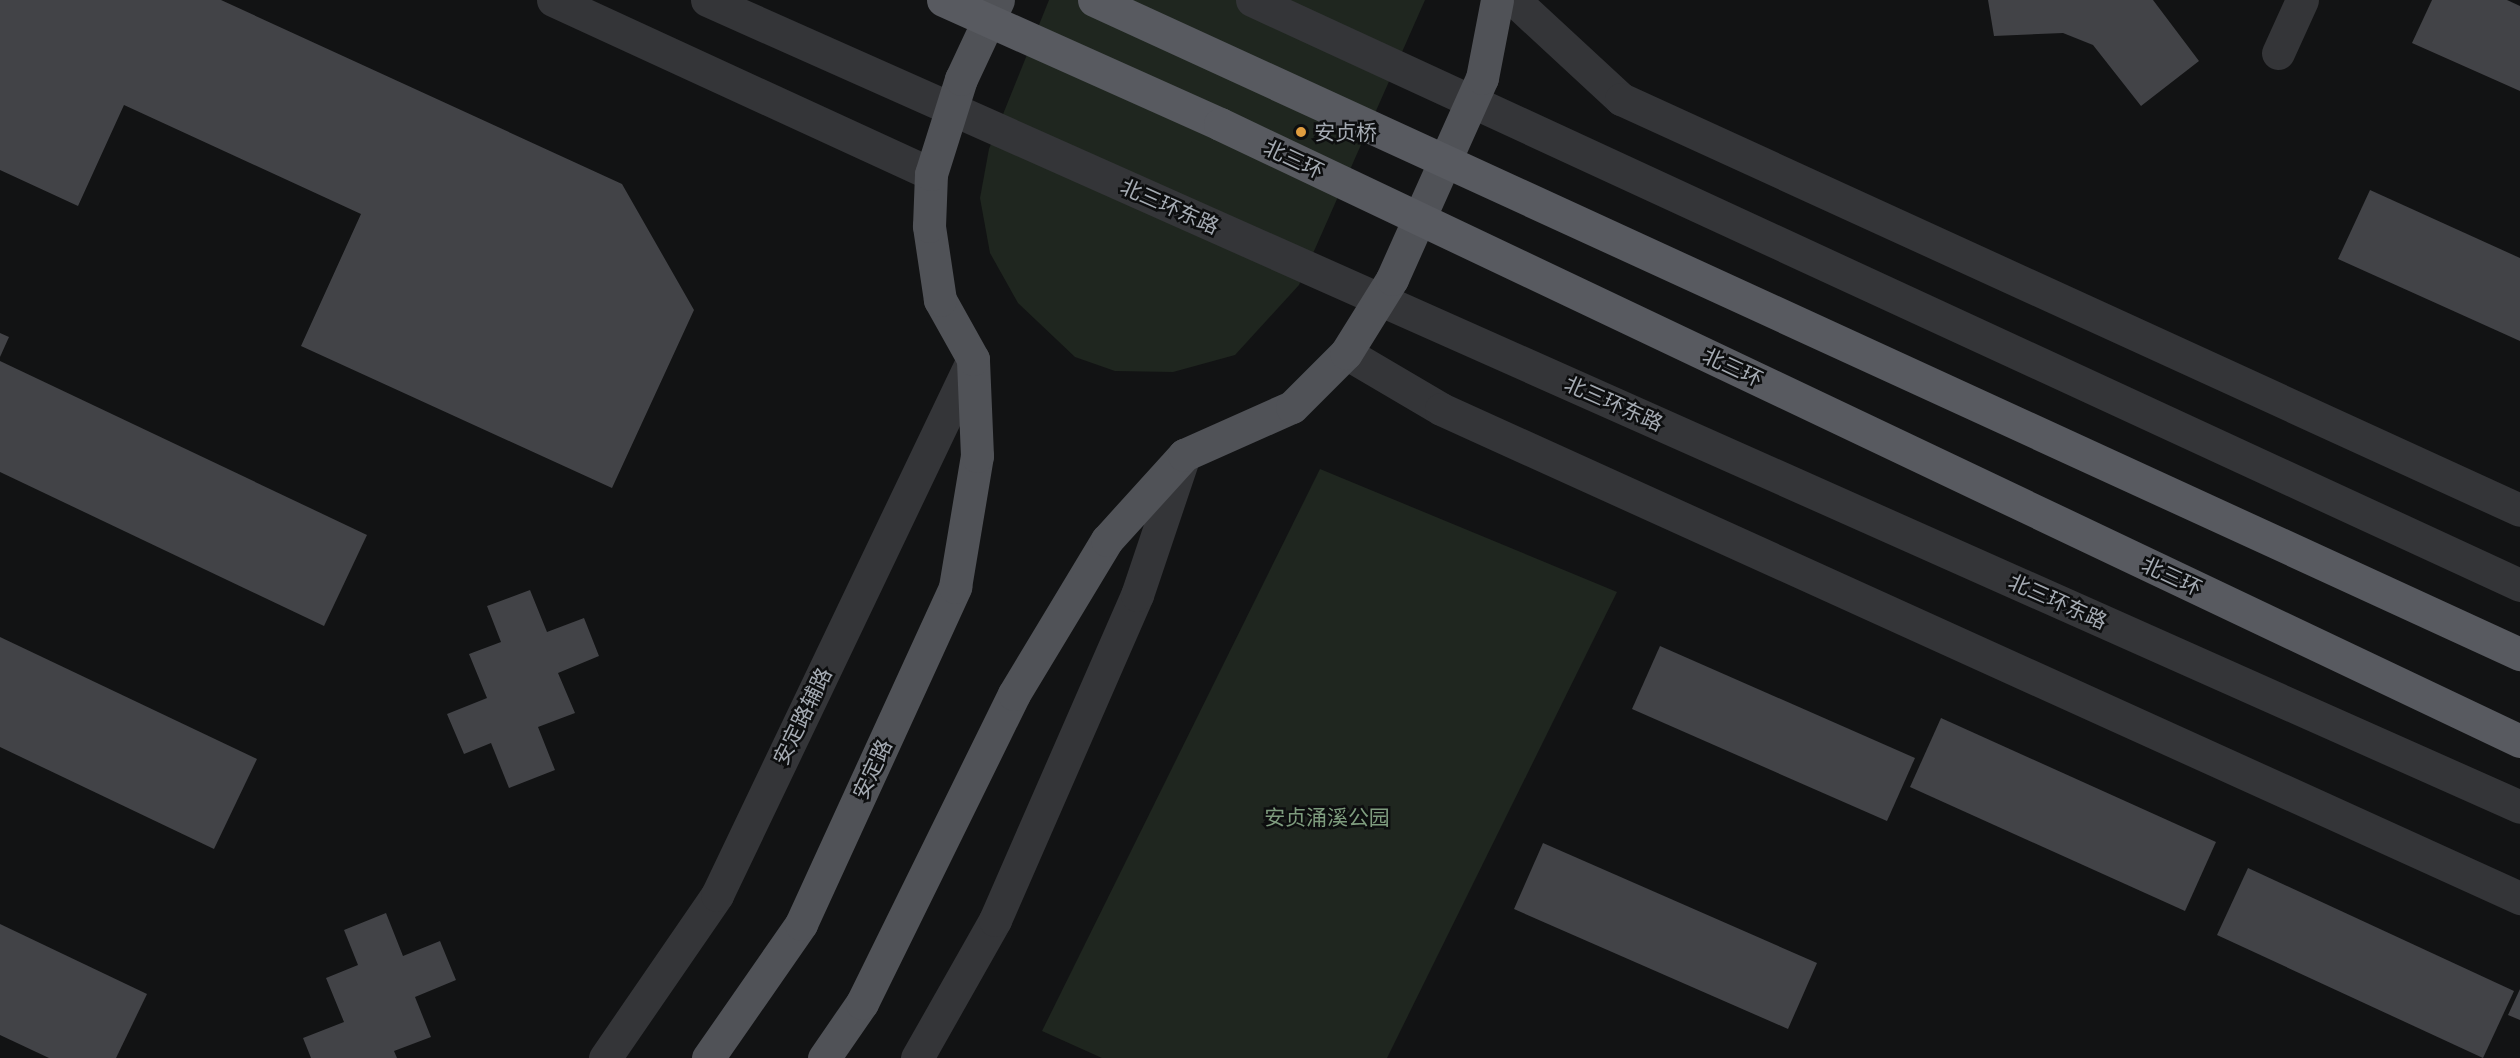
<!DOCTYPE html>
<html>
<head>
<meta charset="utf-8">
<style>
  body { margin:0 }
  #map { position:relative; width:2520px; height:1058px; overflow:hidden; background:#121314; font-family:"Golos Text","Noto Sans SC",sans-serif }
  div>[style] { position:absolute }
  .green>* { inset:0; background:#1f261f }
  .building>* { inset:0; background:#424347 }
  .minor>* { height:33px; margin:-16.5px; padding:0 16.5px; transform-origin:16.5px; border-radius:16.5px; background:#343538 }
  .tertiary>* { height:33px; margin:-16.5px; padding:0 16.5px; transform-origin:16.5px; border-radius:16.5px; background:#343538 }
  .primary>* { height:33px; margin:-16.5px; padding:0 16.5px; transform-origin:16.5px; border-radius:16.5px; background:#505257 }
  .trunk>* { height:33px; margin:-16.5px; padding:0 16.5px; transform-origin:16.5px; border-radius:16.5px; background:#585a60 }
  .dots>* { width:16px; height:16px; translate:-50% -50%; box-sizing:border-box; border:3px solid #0d0e0f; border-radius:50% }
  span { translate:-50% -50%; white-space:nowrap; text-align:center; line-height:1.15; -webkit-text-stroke:5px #0d0e0f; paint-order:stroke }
  .poi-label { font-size:21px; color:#a5abb3 }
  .left { translate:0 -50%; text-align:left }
  .street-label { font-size:21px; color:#a5abb3 }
  .park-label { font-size:21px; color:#7e9c7e }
</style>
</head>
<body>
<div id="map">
  <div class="green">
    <i style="clip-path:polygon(1049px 0,1425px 0,1299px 285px,1235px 355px,1173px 372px,1115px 371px,1075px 357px,1018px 303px,990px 253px,980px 198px,989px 149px)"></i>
    <i style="clip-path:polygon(1320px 469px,1617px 592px,1387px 1058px,1102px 1058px,1042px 1031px)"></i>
  </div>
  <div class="building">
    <i style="clip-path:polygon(0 0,221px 0,622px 184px,694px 310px,612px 488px,301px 346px,361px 214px,124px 105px,78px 206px,0 170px)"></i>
    <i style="clip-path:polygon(1988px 0,2153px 0,2199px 61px,2141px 106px,2093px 45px,2063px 33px,1994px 36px)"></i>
    <i style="clip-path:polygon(2432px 0,2507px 0,2520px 6px,2520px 91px,2412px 43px)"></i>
    <i style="clip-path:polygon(2370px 190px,2520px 258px,2520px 341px,2338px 259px)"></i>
    <i style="clip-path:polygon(0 333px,9px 337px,0 357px)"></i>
    <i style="clip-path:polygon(0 361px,367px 535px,324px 626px,0 472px)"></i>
    <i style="clip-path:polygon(530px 590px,547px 632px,584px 618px,599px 656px,558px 673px,575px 713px,538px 727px,555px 770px,509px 788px,491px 743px,464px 754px,447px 714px,487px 698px,469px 654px,501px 642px,487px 606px)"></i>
    <i style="clip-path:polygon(0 637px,257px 759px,214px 849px,0 747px)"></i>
    <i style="clip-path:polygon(1660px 646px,1915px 758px,1887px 821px,1632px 709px)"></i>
    <i style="clip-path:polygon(1941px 718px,2216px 842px,2185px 911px,1910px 787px)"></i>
    <i style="clip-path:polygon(1543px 843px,1817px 963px,1788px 1029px,1514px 909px)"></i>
    <i style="clip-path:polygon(2248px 868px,2514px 991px,2483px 1058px,2217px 935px)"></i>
    <i style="clip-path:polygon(386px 913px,403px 956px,440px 941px,456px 980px,415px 997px,431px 1037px,394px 1051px,397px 1058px,311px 1058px,303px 1038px,344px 1022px,326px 978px,358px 965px,344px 930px)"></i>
    <i style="clip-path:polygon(0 924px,147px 994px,116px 1058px,49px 1058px,0 1035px)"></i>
    <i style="clip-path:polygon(2520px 989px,2520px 1020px,2508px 1015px)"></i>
  </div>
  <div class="minor">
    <i style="left:2278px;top:53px;width:58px;rotate:-65.6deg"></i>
  </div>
  <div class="tertiary">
    <i style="left:553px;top:0;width:416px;rotate:24.7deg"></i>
    <i style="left:707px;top:0;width:1984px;rotate:23.99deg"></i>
    <i style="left:1252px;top:0;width:1396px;rotate:24.77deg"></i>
    <i style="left:1514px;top:0;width:146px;rotate:42.8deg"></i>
    <i style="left:1621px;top:99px;width:988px;rotate:24.57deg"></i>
    <i style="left:1346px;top:353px;width:110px;rotate:30.5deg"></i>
    <i style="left:1441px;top:409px;width:1185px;rotate:24.38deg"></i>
    <i style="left:605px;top:1058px;width:198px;rotate:-55.5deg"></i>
    <i style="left:717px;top:895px;width:594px;rotate:-64.47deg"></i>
    <i style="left:917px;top:1058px;width:159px;rotate:-60.5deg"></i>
    <i style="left:995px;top:920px;width:355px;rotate:-66.4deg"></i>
    <i style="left:1137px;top:595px;width:148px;rotate:-71.4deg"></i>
  </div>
  <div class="primary">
    <i style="left:708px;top:1058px;width:163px;rotate:-55.2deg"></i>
    <i style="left:801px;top:924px;width:371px;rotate:-65.4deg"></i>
    <i style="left:955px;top:587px;width:133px;rotate:-80.5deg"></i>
    <i style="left:977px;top:456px;width:97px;rotate:-92.4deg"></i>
    <i style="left:973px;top:359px;width:68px;rotate:-119.2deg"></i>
    <i style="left:940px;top:300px;width:75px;rotate:-98.5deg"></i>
    <i style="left:929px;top:226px;width:52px;rotate:-87.8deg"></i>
    <i style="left:931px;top:174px;width:100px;rotate:-72.5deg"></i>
    <i style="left:961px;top:79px;width:87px;rotate:-64.9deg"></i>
    <i style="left:824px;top:1058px;width:67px;rotate:-55.4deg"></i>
    <i style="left:862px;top:1003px;width:344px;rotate:-63.8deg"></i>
    <i style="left:1014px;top:694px;width:180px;rotate:-58.9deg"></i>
    <i style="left:1107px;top:540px;width:115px;rotate:-47.8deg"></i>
    <i style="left:1184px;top:455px;width:118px;rotate:-24deg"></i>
    <i style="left:1292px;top:407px;width:76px;rotate:-45deg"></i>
    <i style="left:1346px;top:353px;width:87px;rotate:-58.1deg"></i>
    <i style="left:1392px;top:279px;width:220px;rotate:-65.9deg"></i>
    <i style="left:1482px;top:78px;width:79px;rotate:-79.1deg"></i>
  </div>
  <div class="trunk">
    <i style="left:943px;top:0;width:303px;rotate:24.1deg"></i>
    <i style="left:1220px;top:124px;width:1439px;rotate:25.39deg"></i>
    <i style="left:1094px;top:0;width:1569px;rotate:24.64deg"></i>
  </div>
  <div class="dots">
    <i style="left:1301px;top:132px;background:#e09d3f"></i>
  </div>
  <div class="poi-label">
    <span class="left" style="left:1314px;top:132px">安贞桥</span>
  </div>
  <div class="street-label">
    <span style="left:1294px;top:159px;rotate:25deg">北三环</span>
    <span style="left:1170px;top:206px;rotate:24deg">北三环东路</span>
    <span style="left:1733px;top:367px;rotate:25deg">北三环</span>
    <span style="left:1614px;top:403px;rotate:24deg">北三环东路</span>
    <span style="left:2172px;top:576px;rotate:25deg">北三环</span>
    <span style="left:2058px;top:601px;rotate:24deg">北三环东路</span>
    <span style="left:802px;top:716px;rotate:-64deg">安定路辅路</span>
    <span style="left:872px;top:769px;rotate:-65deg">安定路</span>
  </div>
  <div class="park-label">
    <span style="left:1327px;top:817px">安贞涌溪公园</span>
  </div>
</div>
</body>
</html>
